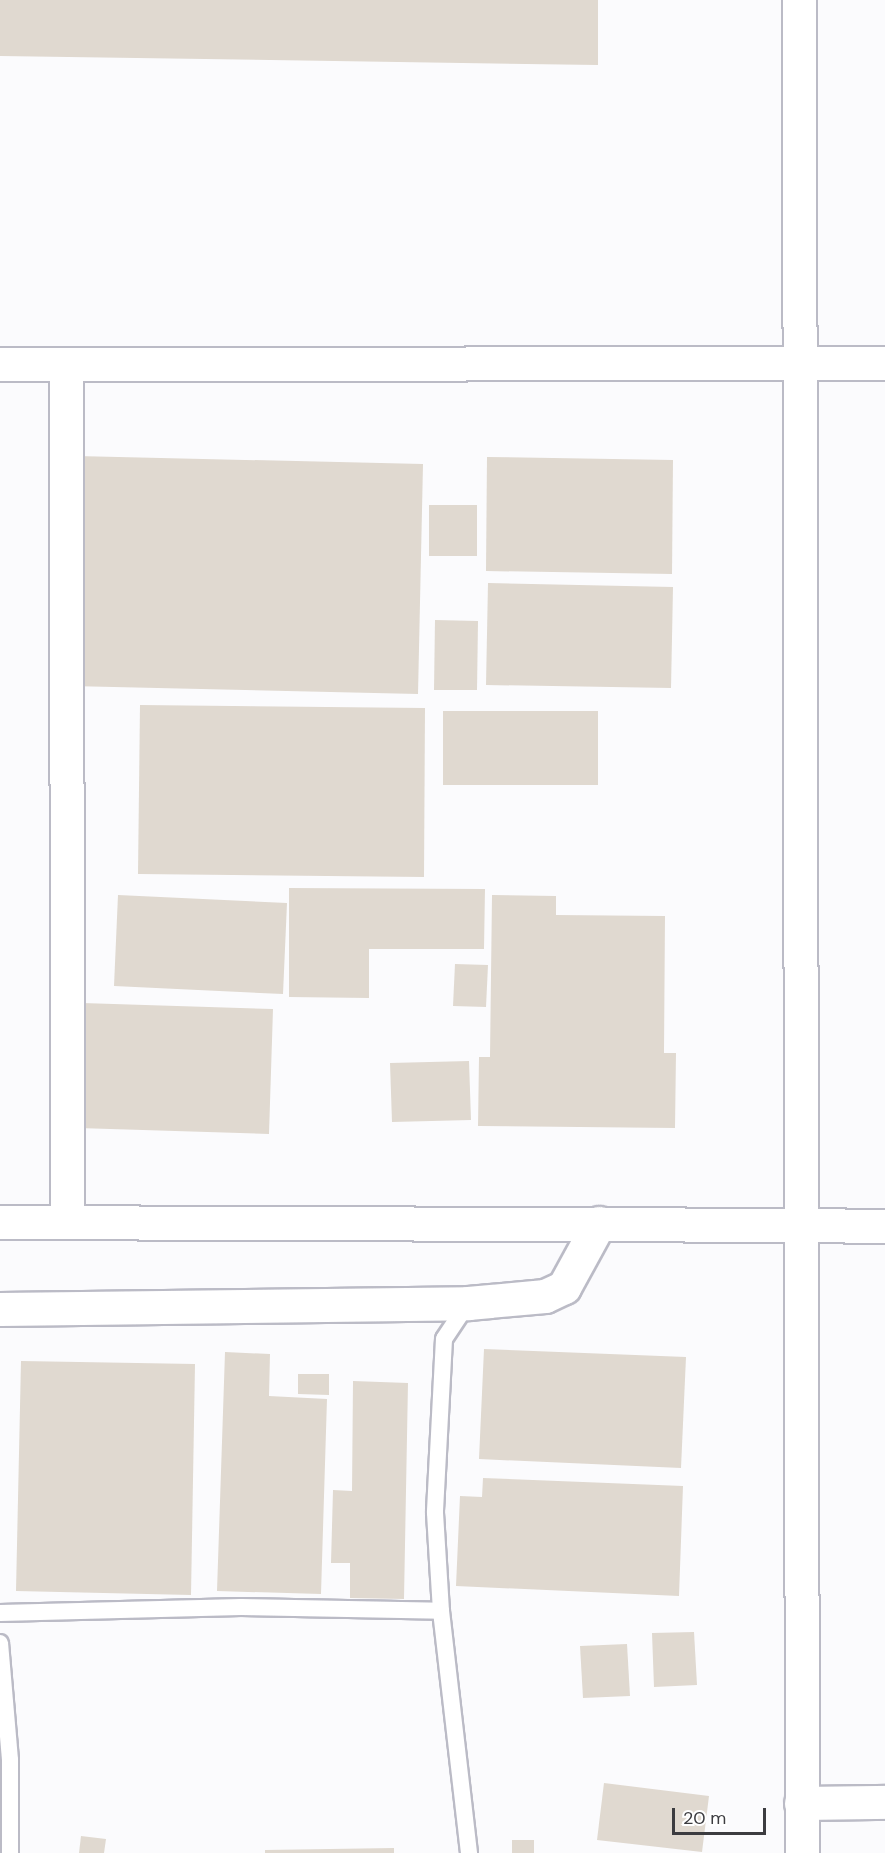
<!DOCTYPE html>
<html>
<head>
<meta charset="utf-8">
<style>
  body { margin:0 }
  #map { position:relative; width:885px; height:1853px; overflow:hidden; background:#fbfbfd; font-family:"DM Sans",sans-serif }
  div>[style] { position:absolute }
  .building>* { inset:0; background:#e0d9d0 }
  .roads { filter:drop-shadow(2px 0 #bbbbc6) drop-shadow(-2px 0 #bbbbc6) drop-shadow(0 2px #bbbbc6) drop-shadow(0 -2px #bbbbc6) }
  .service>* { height:16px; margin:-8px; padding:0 8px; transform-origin:8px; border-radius:8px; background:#fff }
  .minor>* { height:33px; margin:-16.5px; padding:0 16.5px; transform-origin:16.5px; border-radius:16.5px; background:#fff }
  .tertiary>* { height:33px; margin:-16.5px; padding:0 16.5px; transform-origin:16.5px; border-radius:16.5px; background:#fff }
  span { translate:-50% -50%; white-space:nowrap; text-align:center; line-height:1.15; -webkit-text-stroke:6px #fff; paint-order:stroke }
  .scale { position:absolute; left:672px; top:1808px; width:94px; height:27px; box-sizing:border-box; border:3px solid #3c3c40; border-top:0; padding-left:8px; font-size:18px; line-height:21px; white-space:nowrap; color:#3c3c40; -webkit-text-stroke:4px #fff; paint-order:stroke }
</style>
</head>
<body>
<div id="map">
  <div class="building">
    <i style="clip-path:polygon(0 0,598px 0,598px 65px,0 56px)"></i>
    <i style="clip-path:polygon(76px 456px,423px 464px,418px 694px,70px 686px)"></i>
    <i style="clip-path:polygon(487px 457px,673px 460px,672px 574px,486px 571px)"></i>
    <i style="clip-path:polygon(429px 505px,477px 505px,477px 556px,429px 556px)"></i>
    <i style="clip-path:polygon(488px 583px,673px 587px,671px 688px,486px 685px)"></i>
    <i style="clip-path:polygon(435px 620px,478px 621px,477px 690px,434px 690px)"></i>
    <i style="clip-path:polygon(140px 705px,425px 708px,424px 877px,138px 874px)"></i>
    <i style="clip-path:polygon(443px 711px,598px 711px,598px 785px,443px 785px)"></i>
    <i style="clip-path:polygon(289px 888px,485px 889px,484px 949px,369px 949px,369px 998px,289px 997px)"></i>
    <i style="clip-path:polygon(118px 895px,287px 903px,283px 994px,114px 986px)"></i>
    <i style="clip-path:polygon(492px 895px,556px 896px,556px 915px,665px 916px,664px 1053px,676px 1053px,675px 1128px,478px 1126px,479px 1057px,490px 1057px)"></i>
    <i style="clip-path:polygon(455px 964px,488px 965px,486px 1007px,453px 1006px)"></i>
    <i style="clip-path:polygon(82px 1003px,273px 1009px,269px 1134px,78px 1128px)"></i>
    <i style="clip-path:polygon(469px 1061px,471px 1120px,392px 1122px,390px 1063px)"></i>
    <i style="clip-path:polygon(484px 1349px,686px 1357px,681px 1468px,479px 1459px)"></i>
    <i style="clip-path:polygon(225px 1352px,270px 1354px,269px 1396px,327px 1399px,321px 1594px,217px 1591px)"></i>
    <i style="clip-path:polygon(21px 1361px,195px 1364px,191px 1595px,16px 1591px)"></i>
    <i style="clip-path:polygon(298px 1374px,329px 1374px,329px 1395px,298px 1394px)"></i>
    <i style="clip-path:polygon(353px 1381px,408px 1383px,404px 1599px,350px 1598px,350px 1563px,331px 1563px,333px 1490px,352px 1491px)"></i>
    <i style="clip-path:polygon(483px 1478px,683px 1486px,679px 1596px,456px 1586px,460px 1496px,482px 1497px)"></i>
    <i style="clip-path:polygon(694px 1632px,697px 1685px,654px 1687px,652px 1633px)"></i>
    <i style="clip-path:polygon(627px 1644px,630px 1696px,583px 1698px,580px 1646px)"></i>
    <i style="clip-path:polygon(604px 1783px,709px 1796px,702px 1852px,597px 1840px)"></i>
    <i style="clip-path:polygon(81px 1836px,106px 1839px,104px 1853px,79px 1853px)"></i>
    <i style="clip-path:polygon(512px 1840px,534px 1840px,534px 1853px,512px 1853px)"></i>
    <i style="clip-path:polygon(394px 1848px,394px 1853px,265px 1853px,265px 1850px)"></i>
  </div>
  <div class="roads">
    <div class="service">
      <i style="left:468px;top:1303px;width:43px;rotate:123.7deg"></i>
      <i style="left:444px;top:1339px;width:174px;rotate:93deg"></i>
      <i style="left:435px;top:1513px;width:98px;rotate:86.5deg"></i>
      <i style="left:441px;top:1611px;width:244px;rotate:83.4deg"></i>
      <i style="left:0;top:1613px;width:241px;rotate:-1.4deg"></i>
      <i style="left:241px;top:1607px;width:200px;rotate:1.1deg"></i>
      <i style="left:0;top:1643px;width:117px;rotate:85.1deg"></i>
      <i style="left:10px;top:1760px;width:93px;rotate:90deg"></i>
    </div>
    <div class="minor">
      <i style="left:0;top:364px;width:885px;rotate:-0.06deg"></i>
      <i style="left:66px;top:364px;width:858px;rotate:89.93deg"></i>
      <i style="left:803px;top:1225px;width:82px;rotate:0.7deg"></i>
      <i style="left:0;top:1309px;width:468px;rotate:-0.7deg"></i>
      <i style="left:468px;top:1303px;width:77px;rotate:-5.2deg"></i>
      <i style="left:545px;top:1296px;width:21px;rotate:-25deg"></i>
      <i style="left:564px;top:1287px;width:73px;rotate:-61.3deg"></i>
      <i style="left:801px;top:1803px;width:84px;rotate:-0.7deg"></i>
    </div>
    <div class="tertiary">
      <i style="left:799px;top:0;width:1853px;rotate:89.91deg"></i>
      <i style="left:0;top:1222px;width:803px;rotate:0.21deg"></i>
    </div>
  </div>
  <div class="scale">20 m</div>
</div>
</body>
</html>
